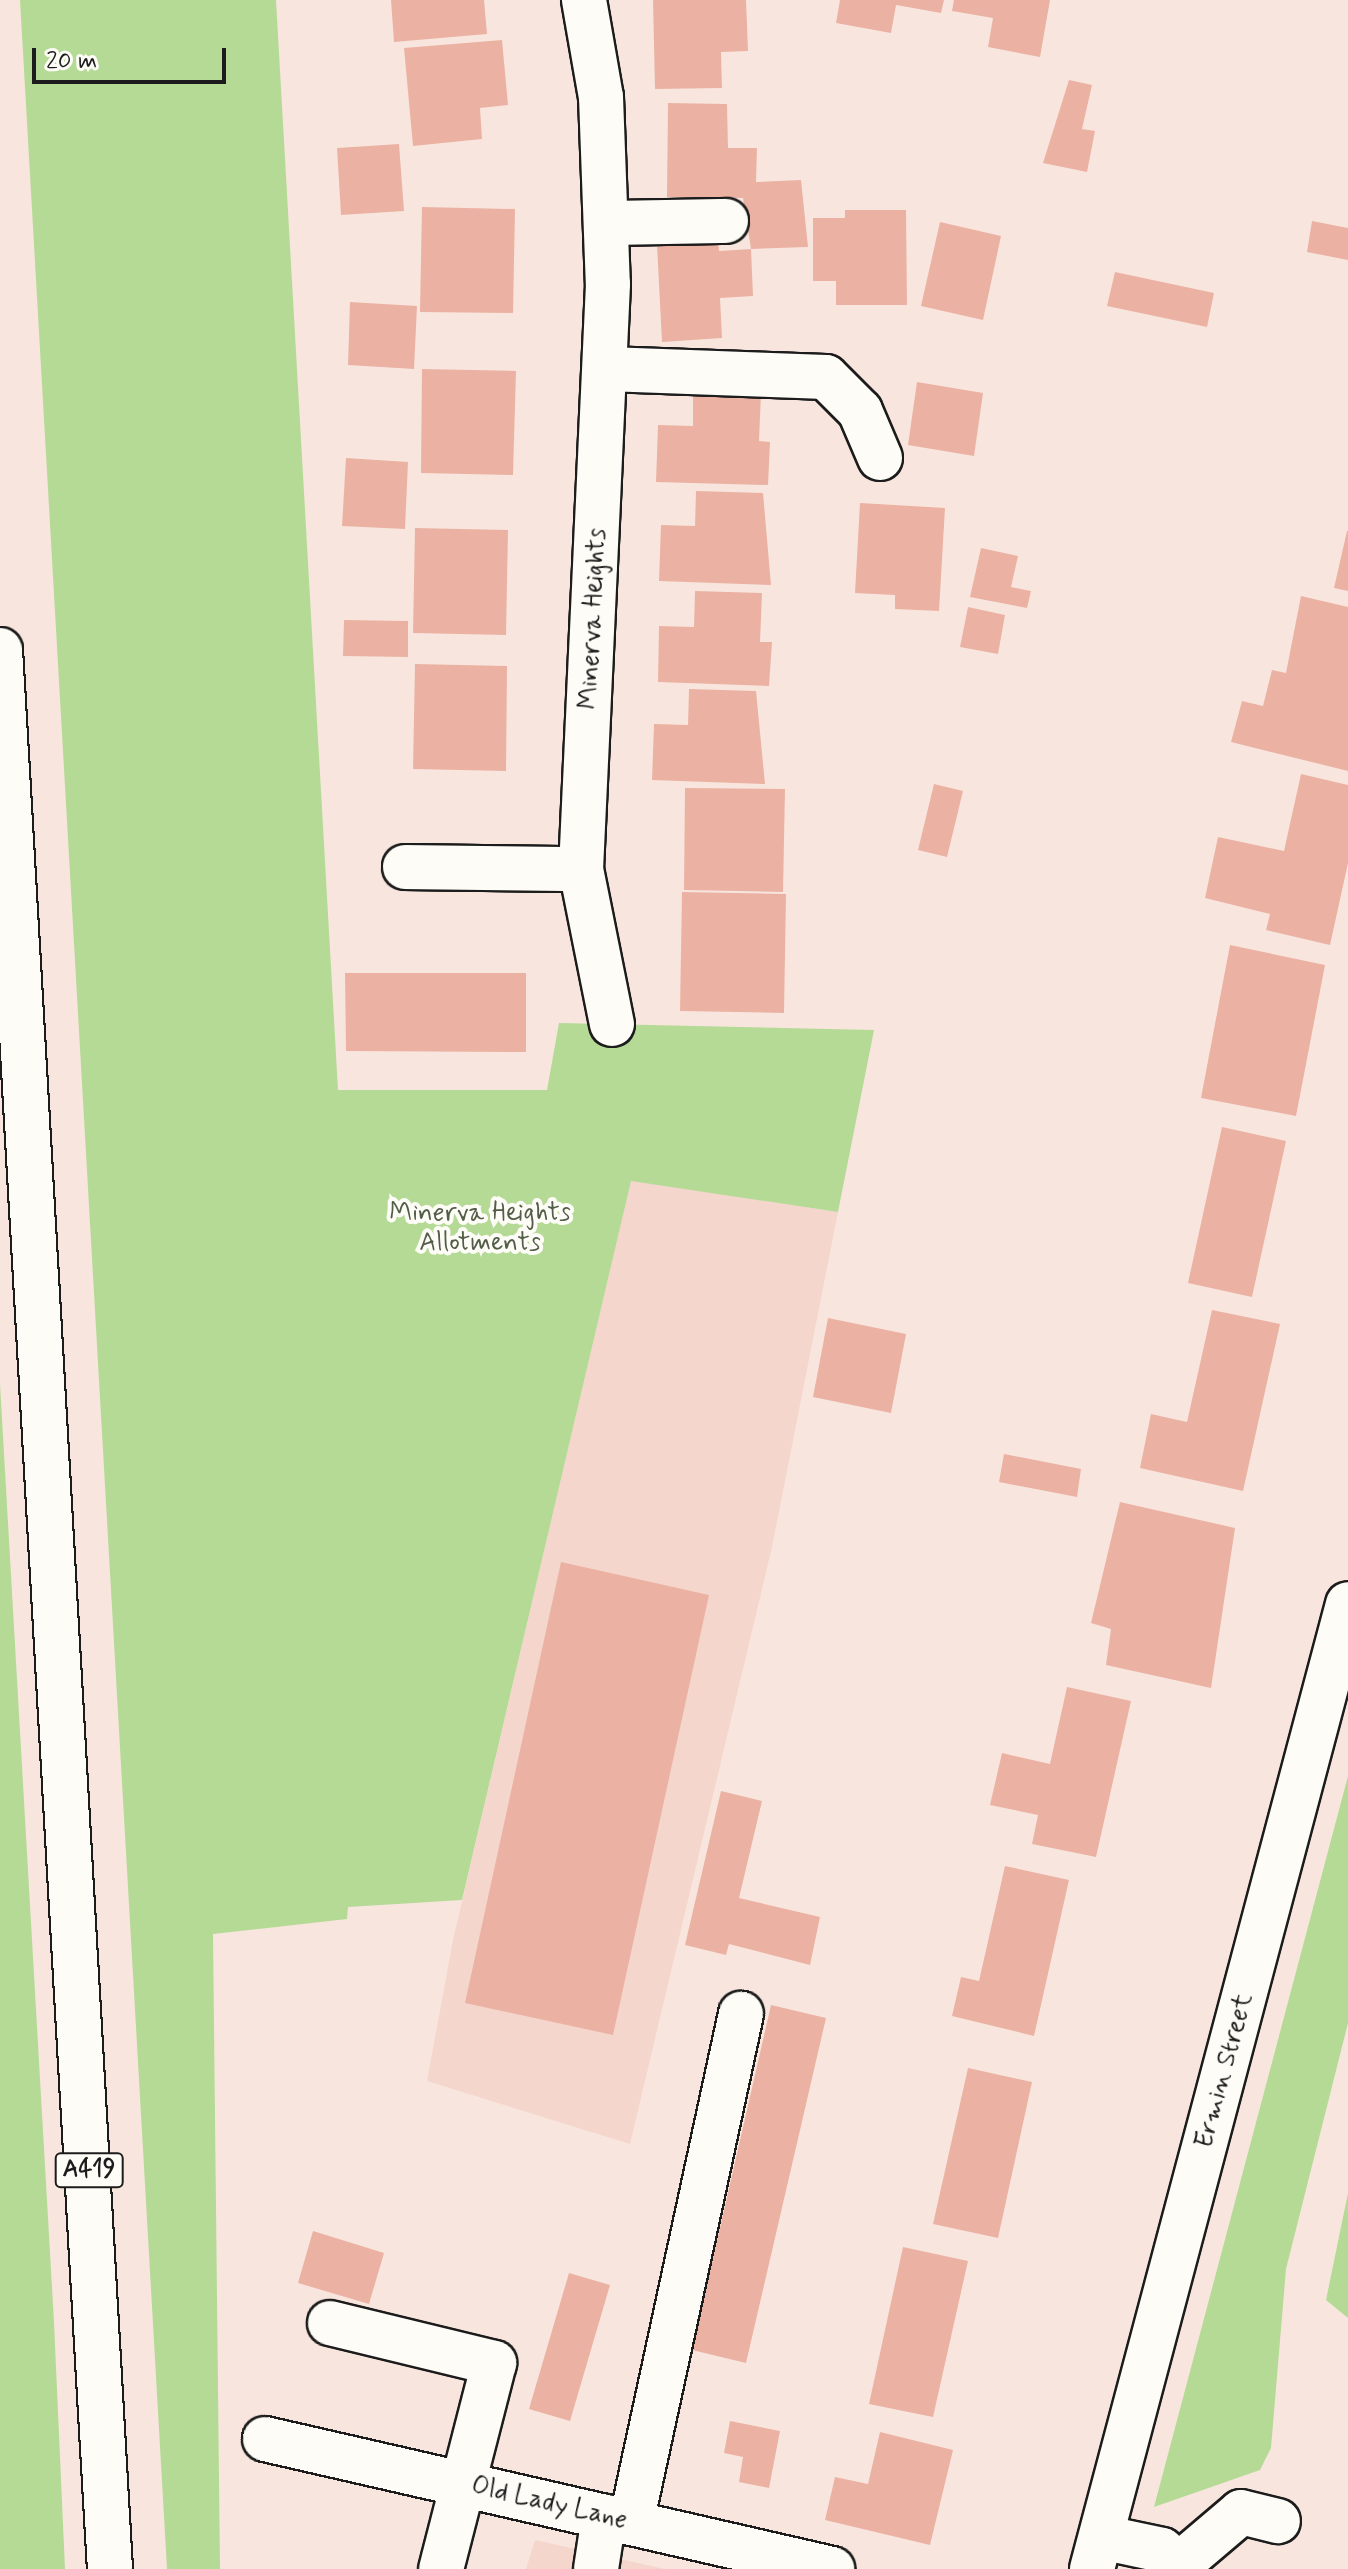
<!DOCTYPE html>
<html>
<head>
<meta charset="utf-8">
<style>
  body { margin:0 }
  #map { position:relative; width:1348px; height:2569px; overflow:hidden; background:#f8e6de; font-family:Mynerve,sans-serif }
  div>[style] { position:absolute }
  .built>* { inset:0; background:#f4d6cc }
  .green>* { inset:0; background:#b5da96 }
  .building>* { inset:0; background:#ebb2a3 }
  .roads { filter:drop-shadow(2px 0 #1c1c1c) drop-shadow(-2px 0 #1c1c1c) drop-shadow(0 2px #1c1c1c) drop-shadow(0 -2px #1c1c1c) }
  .minor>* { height:44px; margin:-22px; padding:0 22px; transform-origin:22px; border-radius:22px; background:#fdfcf7 }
  .highway>* { height:44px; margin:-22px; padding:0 22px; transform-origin:22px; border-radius:22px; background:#fdfcf7 }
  span { translate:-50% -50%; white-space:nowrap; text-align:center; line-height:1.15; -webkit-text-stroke:8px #fdfcf7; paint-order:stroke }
  .shield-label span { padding:2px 6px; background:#fdfcf7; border:2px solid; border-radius:6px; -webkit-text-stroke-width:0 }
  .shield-label { font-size:24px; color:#1c1c1c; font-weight:700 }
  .street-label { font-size:26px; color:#1c1c1c }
  .park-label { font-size:26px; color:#525e47 }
  .scale { position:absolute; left:32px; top:48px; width:194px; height:36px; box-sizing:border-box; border:4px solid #1c1c1c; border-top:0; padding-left:10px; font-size:24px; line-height:28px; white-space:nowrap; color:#1c1c1c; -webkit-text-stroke:6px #fdfcf7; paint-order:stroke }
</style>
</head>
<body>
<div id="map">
  <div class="built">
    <i style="clip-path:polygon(631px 1180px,838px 1212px,772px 1547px,630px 2144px,427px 2081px,453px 1940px)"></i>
    <i style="clip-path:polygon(535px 2540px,665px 2569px,526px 2569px)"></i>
  </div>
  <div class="green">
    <i style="clip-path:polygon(20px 0,276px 0,338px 1090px,547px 1090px,559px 1023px,874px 1030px,838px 1212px,631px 1181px,462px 1900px,348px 1907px,347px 1919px,213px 1934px,220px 2569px,167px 2569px)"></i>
    <i style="clip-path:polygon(0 1384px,54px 2322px,65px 2569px,0 2569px)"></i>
    <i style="clip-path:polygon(1348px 1776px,1348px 2023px,1286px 2269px,1271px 2448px,1260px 2470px,1154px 2507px)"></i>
    <i style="clip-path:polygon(1348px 2193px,1348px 2318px,1326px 2300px)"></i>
  </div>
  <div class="building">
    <i style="clip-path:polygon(391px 0,484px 0,487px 34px,394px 42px)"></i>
    <i style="clip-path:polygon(653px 0,746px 0,748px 51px,721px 52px,722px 88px,655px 89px)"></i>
    <i style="clip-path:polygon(840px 0,944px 0,941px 13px,896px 5px,891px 33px,836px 23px)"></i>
    <i style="clip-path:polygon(954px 0,1050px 0,1040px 57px,988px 47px,993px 18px,952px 11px)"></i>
    <i style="clip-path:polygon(502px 40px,508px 105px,480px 108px,482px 139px,413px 146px,404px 48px)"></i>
    <i style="clip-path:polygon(1069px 80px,1092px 85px,1082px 129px,1095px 131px,1087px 172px,1043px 163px)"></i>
    <i style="clip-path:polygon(668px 103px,727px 104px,728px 148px,757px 148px,756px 182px,801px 180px,808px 247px,751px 249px,753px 296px,720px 298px,722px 338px,662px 342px,657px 245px,718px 241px,719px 251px,751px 249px,743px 198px,667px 197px)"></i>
    <i style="clip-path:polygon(399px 144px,404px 211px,341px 215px,337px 148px)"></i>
    <i style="clip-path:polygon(422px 207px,515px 209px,513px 313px,420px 312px)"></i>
    <i style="clip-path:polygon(845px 210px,906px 210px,907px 305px,836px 305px,836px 281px,813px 281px,813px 218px,845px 218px)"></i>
    <i style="clip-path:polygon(1312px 221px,1348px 228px,1348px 260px,1307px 252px)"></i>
    <i style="clip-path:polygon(940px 222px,1001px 236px,983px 320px,921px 306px)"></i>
    <i style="clip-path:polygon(1115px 272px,1214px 293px,1207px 327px,1107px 306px)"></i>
    <i style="clip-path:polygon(350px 302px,417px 306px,414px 369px,348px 365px)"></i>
    <i style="clip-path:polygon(422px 369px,516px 371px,513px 475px,421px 473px)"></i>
    <i style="clip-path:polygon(917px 382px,983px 393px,974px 456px,908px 445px)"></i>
    <i style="clip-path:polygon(693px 391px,761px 393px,759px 441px,770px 442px,768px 485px,656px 482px,658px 425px,693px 426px)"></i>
    <i style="clip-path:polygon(346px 458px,408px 462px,405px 529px,342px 526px)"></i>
    <i style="clip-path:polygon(696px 491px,763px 493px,771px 585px,659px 581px,661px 525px,695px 526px)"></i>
    <i style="clip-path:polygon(860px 503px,945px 508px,939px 611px,895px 609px,895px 595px,855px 593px)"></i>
    <i style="clip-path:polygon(415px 528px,508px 530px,506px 635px,413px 633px)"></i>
    <i style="clip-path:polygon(1347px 531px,1348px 531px,1348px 591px,1334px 588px)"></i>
    <i style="clip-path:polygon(981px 548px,1018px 556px,1011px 587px,1031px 591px,1027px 608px,970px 597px)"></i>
    <i style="clip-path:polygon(695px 591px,762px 593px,760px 642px,772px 642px,769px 686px,658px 682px,659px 626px,694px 627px)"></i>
    <i style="clip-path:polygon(1301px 596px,1348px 607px,1348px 771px,1231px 742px,1242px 701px,1263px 706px,1272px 670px,1286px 673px)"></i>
    <i style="clip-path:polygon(968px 607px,1005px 615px,998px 654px,960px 647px)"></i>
    <i style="clip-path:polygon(344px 620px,408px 621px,408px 657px,343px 656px)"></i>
    <i style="clip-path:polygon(415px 664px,507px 666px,506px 771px,413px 769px)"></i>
    <i style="clip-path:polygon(689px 689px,756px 691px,765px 784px,652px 780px,654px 724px,688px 725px)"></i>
    <i style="clip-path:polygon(1301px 774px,1348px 785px,1348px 863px,1330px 945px,1266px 930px,1270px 914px,1205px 898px,1218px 837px,1284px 851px)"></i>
    <i style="clip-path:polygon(934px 784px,963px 791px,947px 857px,918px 850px)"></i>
    <i style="clip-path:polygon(685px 788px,785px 789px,783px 892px,684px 890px)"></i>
    <i style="clip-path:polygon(682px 892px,786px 894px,784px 1013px,680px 1011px)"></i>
    <i style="clip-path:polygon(1230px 945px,1325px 965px,1296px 1116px,1201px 1098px)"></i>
    <i style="clip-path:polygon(345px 973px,526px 973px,526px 1052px,346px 1051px)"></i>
    <i style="clip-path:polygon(1222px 1127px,1286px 1141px,1252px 1297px,1188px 1283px)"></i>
    <i style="clip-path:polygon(1212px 1310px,1280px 1324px,1243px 1491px,1140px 1468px,1151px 1414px,1187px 1422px)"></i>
    <i style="clip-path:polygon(828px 1318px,906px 1334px,891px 1413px,813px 1397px)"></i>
    <i style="clip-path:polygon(1004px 1454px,1081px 1469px,1077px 1497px,999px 1482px)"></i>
    <i style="clip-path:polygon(1120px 1502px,1235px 1528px,1211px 1688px,1106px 1665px,1111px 1629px,1091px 1623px)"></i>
    <i style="clip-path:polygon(561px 1562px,709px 1595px,613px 2035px,465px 2003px)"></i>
    <i style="clip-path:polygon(1067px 1687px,1131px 1701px,1096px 1857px,1032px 1844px,1038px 1815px,990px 1805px,1002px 1753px,1050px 1764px)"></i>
    <i style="clip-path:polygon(721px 1791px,762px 1801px,739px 1898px,820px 1917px,810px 1965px,729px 1944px,726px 1955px,685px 1945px)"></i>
    <i style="clip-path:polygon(1005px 1866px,1069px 1880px,1034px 2036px,952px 2016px,961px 1977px,979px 1981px)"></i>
    <i style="clip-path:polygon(771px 2005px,826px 2018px,746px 2363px,692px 2350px)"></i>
    <i style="clip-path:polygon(968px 2068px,1032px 2082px,998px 2238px,933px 2224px)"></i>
    <i style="clip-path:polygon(313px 2231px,384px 2253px,369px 2304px,298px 2283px)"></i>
    <i style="clip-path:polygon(903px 2247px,968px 2261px,933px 2417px,869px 2404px)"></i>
    <i style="clip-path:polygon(569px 2273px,610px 2285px,570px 2421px,529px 2409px)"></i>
    <i style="clip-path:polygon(730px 2421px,780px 2431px,769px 2488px,739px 2482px,743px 2457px,724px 2453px)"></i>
    <i style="clip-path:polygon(880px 2432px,953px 2450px,930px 2545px,825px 2520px,835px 2477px,868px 2484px)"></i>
  </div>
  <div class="roads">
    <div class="minor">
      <i style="left:584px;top:0;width:98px;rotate:80.1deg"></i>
      <i style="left:601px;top:97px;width:187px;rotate:87.9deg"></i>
      <i style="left:608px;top:284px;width:586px;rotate:92.64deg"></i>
      <i style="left:581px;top:869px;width:158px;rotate:78.7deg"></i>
      <i style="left:606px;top:223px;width:120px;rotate:-1deg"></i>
      <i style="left:607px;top:369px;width:219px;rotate:2.1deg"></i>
      <i style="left:826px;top:377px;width:48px;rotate:45deg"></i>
      <i style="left:860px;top:411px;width:51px;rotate:66.9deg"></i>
      <i style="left:405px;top:867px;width:176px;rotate:0.7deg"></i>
      <i style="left:330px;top:2323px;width:169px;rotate:13.7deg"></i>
      <i style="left:494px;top:2363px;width:213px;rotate:104.4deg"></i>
      <i style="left:265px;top:2439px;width:582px;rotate:12.91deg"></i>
      <i style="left:631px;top:2523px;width:521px;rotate:-77.81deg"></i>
      <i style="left:1101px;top:2537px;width:62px;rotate:12deg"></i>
      <i style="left:1162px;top:2550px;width:28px;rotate:44deg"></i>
      <i style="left:1180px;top:2564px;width:80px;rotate:-40.4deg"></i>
      <i style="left:1241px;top:2512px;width:38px;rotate:14deg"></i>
      <i style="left:596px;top:2569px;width:53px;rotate:-81.3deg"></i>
      <i style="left:1092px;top:2569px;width:998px;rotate:-75.14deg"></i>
    </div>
    <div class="highway">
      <i style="left:0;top:650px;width:1922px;rotate:86.72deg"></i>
    </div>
  </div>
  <div class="shield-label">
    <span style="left:89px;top:2170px">A419</span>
  </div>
  <div class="street-label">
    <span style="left:594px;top:619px;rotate:-87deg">Minerva Heights</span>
    <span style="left:1225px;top:2071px;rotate:-75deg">Ermin Street</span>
    <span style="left:549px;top:2504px;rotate:13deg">Old Lady Lane</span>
  </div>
  <div class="park-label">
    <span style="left:480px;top:1229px">Minerva Heights<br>Allotments</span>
  </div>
  <div class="scale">20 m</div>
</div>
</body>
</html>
